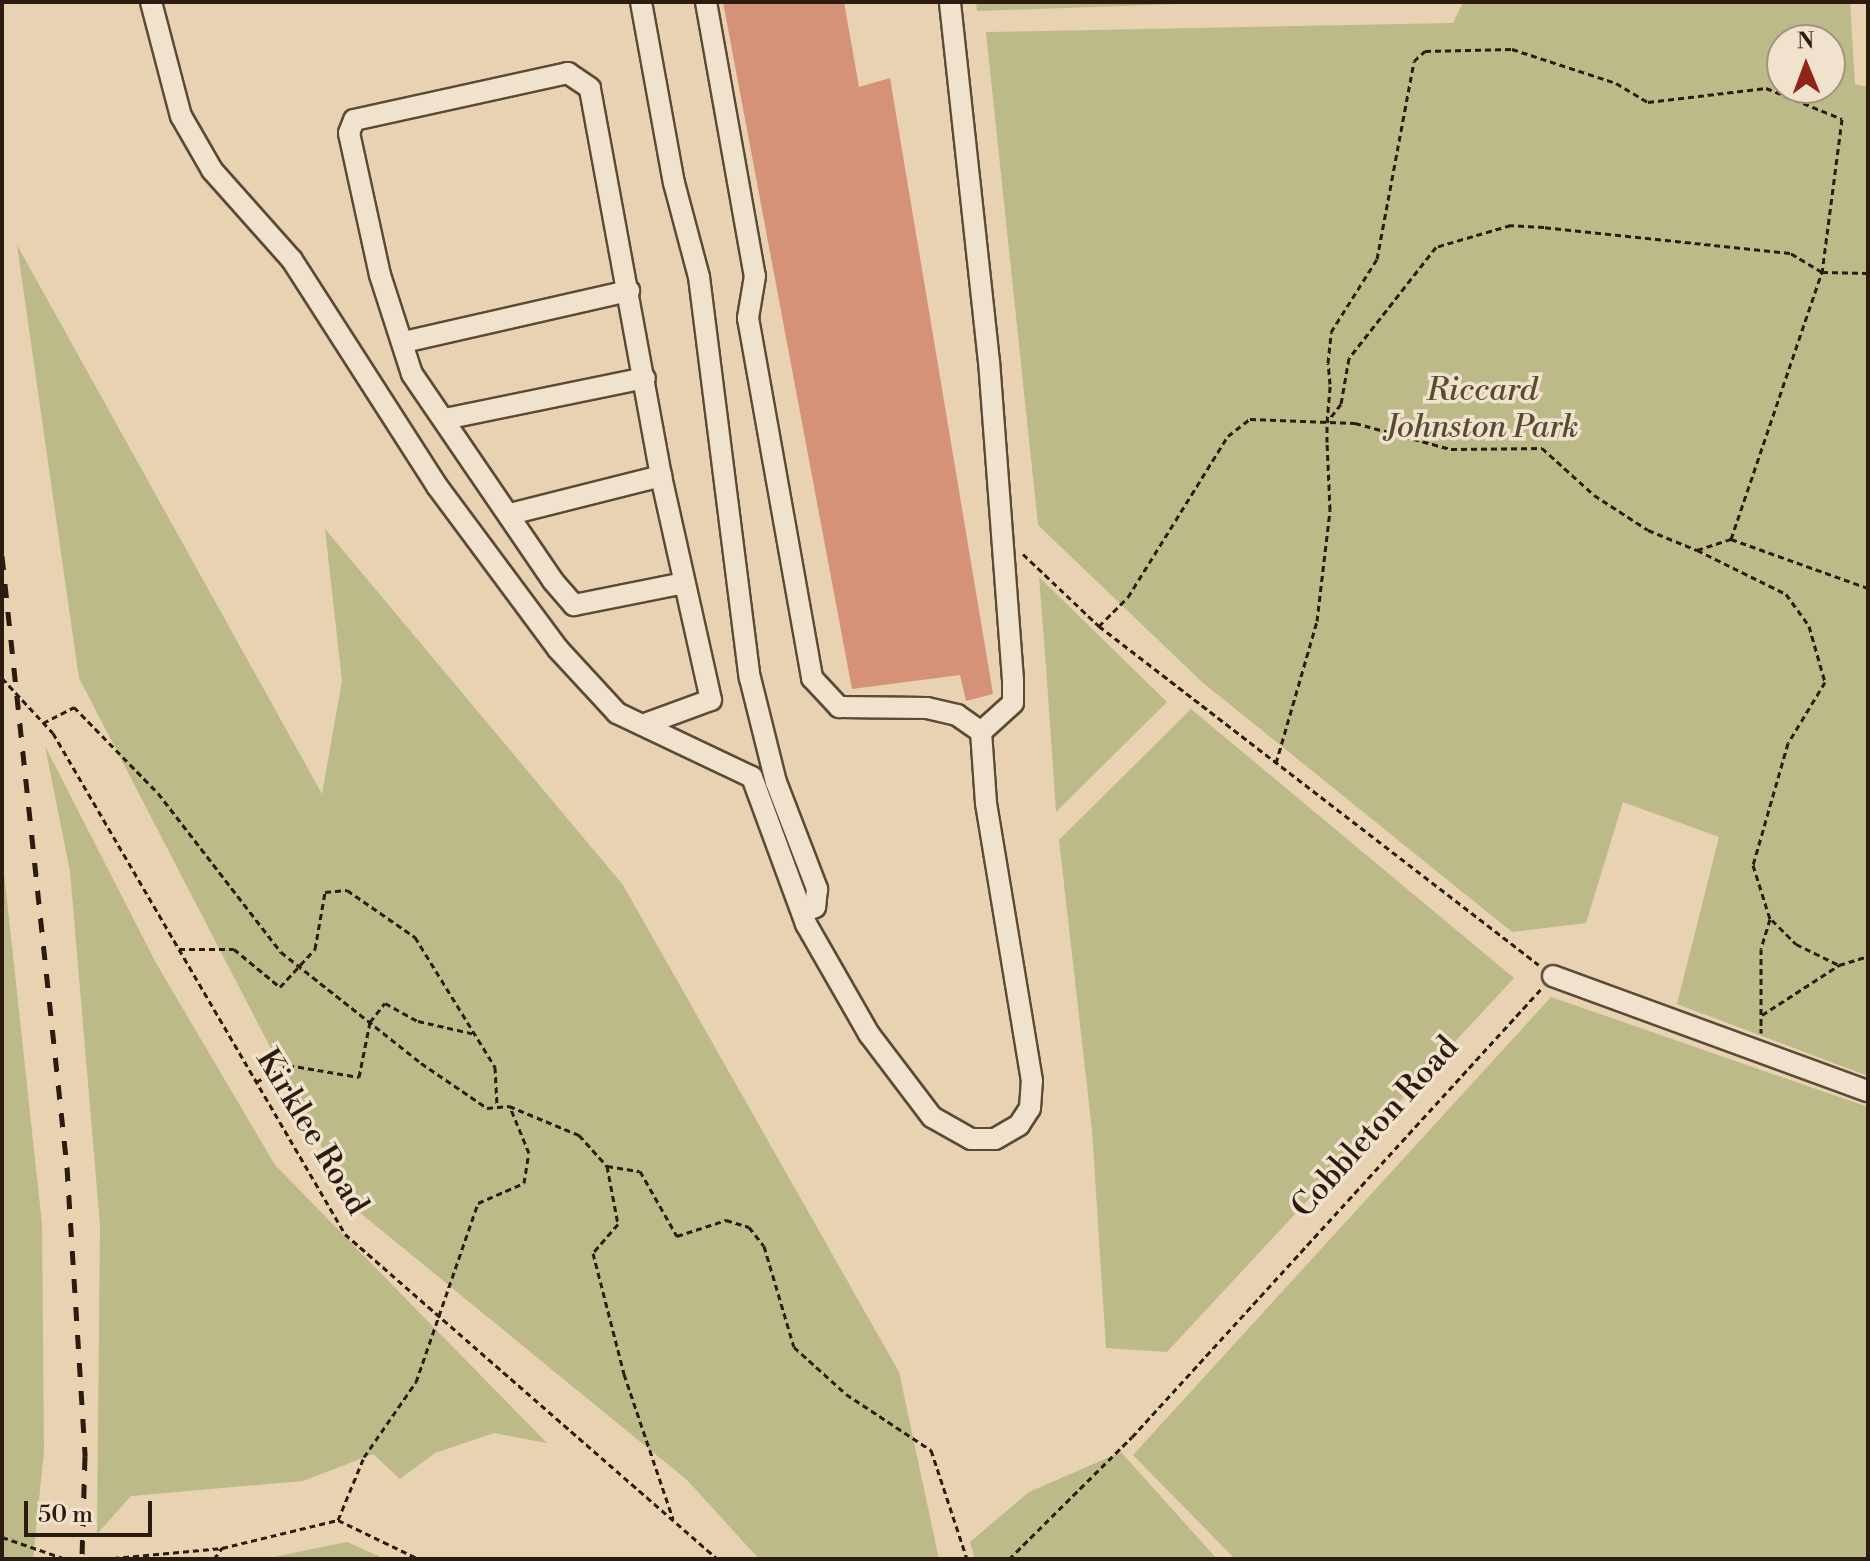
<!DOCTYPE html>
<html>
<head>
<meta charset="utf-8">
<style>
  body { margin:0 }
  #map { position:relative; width:1870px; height:1561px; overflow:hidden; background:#e8d2b2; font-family:"Libre Bodoni",serif }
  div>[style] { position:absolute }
  .green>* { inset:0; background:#bcba88 }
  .building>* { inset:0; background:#d59278 }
  .path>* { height:3px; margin-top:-1.5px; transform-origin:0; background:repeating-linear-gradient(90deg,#2c1c0f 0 6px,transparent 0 10px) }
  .roads { filter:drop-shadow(2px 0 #5b4a38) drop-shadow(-2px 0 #5b4a38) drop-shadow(0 2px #5b4a38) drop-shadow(0 -2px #5b4a38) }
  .minor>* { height:20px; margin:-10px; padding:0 10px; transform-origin:10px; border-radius:10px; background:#f0e2cd }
  .rail>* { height:5px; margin-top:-2.5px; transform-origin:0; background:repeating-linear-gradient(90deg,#2c1c0f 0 14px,transparent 0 28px) }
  span { translate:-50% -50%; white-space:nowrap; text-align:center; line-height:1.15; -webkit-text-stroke:7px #f0e2cd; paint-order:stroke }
  .park-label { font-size:32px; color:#574b33; font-style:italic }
  .street-label { font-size:32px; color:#2c1c0f }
  .frame { position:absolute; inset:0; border:4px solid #2c1c0f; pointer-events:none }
  .north { position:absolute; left:1766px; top:24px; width:80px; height:80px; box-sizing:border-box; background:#f0e2cd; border:2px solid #a29381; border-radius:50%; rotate:359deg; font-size:22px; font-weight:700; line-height:32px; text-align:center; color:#2c1c0f }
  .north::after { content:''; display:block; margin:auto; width:28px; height:36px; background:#8f2418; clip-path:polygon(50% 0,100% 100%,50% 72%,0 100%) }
  .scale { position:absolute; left:24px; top:1501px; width:128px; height:36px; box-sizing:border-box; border:4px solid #2c1c0f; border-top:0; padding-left:10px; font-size:24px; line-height:28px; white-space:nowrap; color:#2c1c0f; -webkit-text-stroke:6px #f0e2cd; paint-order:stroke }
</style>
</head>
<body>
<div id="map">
  <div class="green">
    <i style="clip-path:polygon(976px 2px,1235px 2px,977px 11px)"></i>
    <i style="clip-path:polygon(evenodd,1463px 2px,1850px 2px,1855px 84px,1868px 87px,1868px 1076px,1677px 1004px,1719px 837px,1623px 802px,1586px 923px,1512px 932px,1202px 682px,1038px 525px,986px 32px,1453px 23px,1463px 2px,1782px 40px,1830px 40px,1830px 88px,1782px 88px,1782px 40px)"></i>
    <i style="clip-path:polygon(17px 245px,322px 794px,342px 681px,325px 529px,623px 885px,899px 1372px,939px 1559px,759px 1559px,687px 1480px,353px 1207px,79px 678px)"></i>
    <i style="clip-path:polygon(1039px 577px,1167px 702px,1056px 812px,1046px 666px)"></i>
    <i style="clip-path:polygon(1191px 709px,1514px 978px,1167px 1352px,1106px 1348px,1092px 1130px,1059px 840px)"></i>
    <i style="clip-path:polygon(45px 746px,156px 963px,275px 1165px,547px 1443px,494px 1433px,435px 1453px,400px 1479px,373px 1454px,303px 1481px,131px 1496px,97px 1534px,100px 1225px,70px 871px)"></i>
    <i style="clip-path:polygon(2px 854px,42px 1224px,44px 1451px,33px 1559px,2px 1559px)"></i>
    <i style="clip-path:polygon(1551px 997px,1868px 1107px,1868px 1559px,1235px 1559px,1133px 1455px)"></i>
    <i style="clip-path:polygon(1121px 1452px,1217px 1559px,975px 1559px,970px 1542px,1029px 1492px)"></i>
    <i style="clip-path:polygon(347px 1542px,385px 1559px,265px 1559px,293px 1553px)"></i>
  </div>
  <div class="building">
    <i style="clip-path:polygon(723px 2px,844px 2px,859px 87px,890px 78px,993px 694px,966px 701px,960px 675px,852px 689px)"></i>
  </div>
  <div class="path">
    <i style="left:1731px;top:539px;width:282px;rotate:-71.2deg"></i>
    <i style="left:1822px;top:272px;width:46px;rotate:1.2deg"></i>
    <i style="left:1697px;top:550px;width:99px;rotate:26.3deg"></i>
    <i style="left:1786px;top:594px;width:39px;rotate:54deg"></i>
    <i style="left:1809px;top:626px;width:58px;rotate:74.1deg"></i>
    <i style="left:1825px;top:682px;width:71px;rotate:121.2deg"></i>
    <i style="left:1788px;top:743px;width:127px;rotate:106deg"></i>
    <i style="left:1753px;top:865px;width:57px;rotate:72.5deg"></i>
    <i style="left:1770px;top:919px;width:31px;rotate:107deg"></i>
    <i style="left:1761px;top:949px;width:84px;rotate:90deg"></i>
    <i style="left:1023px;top:554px;width:105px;rotate:43.5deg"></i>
    <i style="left:1099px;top:626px;width:555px;rotate:37.61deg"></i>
    <i style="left:1099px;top:626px;width:41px;rotate:-45deg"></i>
    <i style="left:1128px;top:597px;width:190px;rotate:-58.2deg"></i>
    <i style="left:1228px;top:436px;width:28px;rotate:-38deg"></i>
    <i style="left:1250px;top:419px;width:105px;rotate:2.2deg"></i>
    <i style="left:1355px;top:423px;width:99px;rotate:15.2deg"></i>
    <i style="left:1451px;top:449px;width:91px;rotate:-0.6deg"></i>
    <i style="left:1542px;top:448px;width:70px;rotate:42.1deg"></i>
    <i style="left:1594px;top:495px;width:64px;rotate:32.9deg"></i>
    <i style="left:1648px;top:530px;width:53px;rotate:22.2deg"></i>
    <i style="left:1697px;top:550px;width:36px;rotate:-18deg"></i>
    <i style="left:1731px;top:539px;width:145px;rotate:19.7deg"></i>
    <i style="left:2px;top:678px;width:75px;rotate:47.2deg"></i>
    <i style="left:53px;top:733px;width:580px;rotate:59.76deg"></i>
    <i style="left:345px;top:1234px;width:495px;rotate:41.1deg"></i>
    <i style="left:43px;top:723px;width:35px;rotate:-27deg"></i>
    <i style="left:74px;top:707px;width:120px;rotate:45.7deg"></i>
    <i style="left:158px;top:793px;width:201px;rotate:52.3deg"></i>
    <i style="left:281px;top:952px;width:179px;rotate:38.4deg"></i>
    <i style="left:421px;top:1063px;width:80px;rotate:34.3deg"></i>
    <i style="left:487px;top:1108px;width:22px;rotate:-5deg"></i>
    <i style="left:509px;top:1106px;width:76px;rotate:22.5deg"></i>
    <i style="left:579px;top:1135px;width:42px;rotate:47.9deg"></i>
    <i style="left:607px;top:1166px;width:33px;rotate:9deg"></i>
    <i style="left:640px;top:1171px;width:75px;rotate:60.4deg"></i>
    <i style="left:677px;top:1236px;width:52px;rotate:-18.1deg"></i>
    <i style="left:726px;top:1220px;width:24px;rotate:17deg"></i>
    <i style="left:749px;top:1227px;width:24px;rotate:52deg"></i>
    <i style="left:764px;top:1246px;width:105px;rotate:73.5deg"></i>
    <i style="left:794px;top:1347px;width:70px;rotate:42.1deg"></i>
    <i style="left:846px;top:1394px;width:102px;rotate:33.4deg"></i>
    <i style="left:931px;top:1450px;width:115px;rotate:71.7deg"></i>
    <i style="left:1276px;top:763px;width:148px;rotate:-73.9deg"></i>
    <i style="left:1317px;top:621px;width:112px;rotate:-83.3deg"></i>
    <i style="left:1330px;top:510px;width:68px;rotate:-92.5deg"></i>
    <i style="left:1327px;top:442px;width:20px;rotate:-90deg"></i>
    <i style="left:1327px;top:422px;width:38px;rotate:-85deg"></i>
    <i style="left:1330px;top:384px;width:21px;rotate:-95deg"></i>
    <i style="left:1328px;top:363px;width:31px;rotate:-84deg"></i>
    <i style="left:1331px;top:332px;width:86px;rotate:-57.8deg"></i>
    <i style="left:1377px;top:259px;width:201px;rotate:-79.4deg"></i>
    <i style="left:1414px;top:61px;width:15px;rotate:-42deg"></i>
    <i style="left:1425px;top:51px;width:87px;rotate:-1.3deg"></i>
    <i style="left:1512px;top:49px;width:109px;rotate:18.1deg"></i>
    <i style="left:1616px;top:83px;width:37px;rotate:31deg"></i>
    <i style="left:1648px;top:102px;width:119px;rotate:-6.8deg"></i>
    <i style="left:1766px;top:88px;width:82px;rotate:22.2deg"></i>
    <i style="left:1842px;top:119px;width:154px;rotate:97.4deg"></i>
    <i style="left:1822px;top:272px;width:37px;rotate:-149deg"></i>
    <i style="left:1790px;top:253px;width:247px;rotate:-174deg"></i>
    <i style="left:1544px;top:227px;width:33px;rotate:-177deg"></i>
    <i style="left:1511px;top:225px;width:78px;rotate:163.7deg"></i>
    <i style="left:1436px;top:247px;width:141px;rotate:128.1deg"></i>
    <i style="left:1349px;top:358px;width:47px;rotate:99.9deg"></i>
    <i style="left:1341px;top:404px;width:23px;rotate:128deg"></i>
    <i style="left:1772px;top:920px;width:34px;rotate:45deg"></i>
    <i style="left:1796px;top:944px;width:48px;rotate:26deg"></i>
    <i style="left:1839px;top:965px;width:30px;rotate:-17deg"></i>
    <i style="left:179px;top:949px;width:55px"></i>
    <i style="left:234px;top:949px;width:60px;rotate:39.6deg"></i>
    <i style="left:280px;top:987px;width:52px;rotate:-47.4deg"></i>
    <i style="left:315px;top:949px;width:58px;rotate:-80deg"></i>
    <i style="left:325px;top:892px;width:22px;rotate:-5deg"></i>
    <i style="left:347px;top:890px;width:83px;rotate:34.7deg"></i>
    <i style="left:415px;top:937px;width:153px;rotate:58.4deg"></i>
    <i style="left:495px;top:1067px;width:38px;rotate:87deg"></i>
    <i style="left:1762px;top:1015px;width:92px;rotate:-33deg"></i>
    <i style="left:256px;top:1082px;width:36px;rotate:-28deg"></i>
    <i style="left:288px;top:1065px;width:72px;rotate:9.6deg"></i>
    <i style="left:359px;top:1077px;width:56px;rotate:-78.7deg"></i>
    <i style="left:370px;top:1022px;width:24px;rotate:-52deg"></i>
    <i style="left:385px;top:1003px;width:38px;rotate:29deg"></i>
    <i style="left:418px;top:1021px;width:58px;rotate:12.8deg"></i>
    <i style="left:607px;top:1166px;width:59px;rotate:79.3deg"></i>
    <i style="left:618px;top:1224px;width:38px;rotate:131deg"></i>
    <i style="left:593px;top:1253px;width:125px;rotate:75.6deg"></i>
    <i style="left:624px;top:1374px;width:153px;rotate:71.3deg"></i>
    <i style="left:338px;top:1520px;width:68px;rotate:-67.6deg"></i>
    <i style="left:364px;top:1457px;width:91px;rotate:-55.3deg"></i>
    <i style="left:416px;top:1382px;width:189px;rotate:-70.9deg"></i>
    <i style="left:478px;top:1203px;width:50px;rotate:-23.5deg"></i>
    <i style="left:524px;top:1183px;width:30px;rotate:-81deg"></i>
    <i style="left:529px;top:1153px;width:50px;rotate:-112.4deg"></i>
    <i style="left:2px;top:1537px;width:68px;rotate:19deg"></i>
    <i style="left:103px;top:1559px;width:120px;rotate:-5.3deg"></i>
    <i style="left:214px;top:1559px;width:14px;rotate:-54deg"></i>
    <i style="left:222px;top:1548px;width:119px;rotate:-13.6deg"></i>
    <i style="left:338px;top:1520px;width:90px;rotate:25.7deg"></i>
    <i style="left:1009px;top:1559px;width:173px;rotate:-44.8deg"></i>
    <i style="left:1132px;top:1437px;width:607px;rotate:-47.61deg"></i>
  </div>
  <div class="roads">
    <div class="minor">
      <i style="left:151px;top:2px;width:118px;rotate:75.3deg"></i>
      <i style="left:181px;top:116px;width:62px;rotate:60.1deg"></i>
      <i style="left:212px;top:170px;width:120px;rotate:48.4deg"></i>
      <i style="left:292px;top:260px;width:269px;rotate:57.3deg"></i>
      <i style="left:437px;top:486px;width:203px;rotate:53.4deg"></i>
      <i style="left:558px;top:649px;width:87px;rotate:47.3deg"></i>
      <i style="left:617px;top:713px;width:149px;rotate:25.4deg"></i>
      <i style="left:752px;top:777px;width:157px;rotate:69.8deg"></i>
      <i style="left:806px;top:924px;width:127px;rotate:60.2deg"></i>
      <i style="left:869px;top:1034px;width:104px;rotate:52.8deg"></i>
      <i style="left:932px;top:1117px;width:45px;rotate:29.4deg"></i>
      <i style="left:971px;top:1139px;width:24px"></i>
      <i style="left:995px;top:1139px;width:28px;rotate:-30deg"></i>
      <i style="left:1019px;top:1125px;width:20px;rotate:-57deg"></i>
      <i style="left:1030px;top:1108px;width:27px;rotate:-86deg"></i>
      <i style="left:1032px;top:1081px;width:282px;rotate:-99.4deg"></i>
      <i style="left:986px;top:803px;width:71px;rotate:-94deg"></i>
      <i style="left:981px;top:732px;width:43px;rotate:-42.2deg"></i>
      <i style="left:1013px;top:703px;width:23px;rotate:-90deg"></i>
      <i style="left:1013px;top:680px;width:319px;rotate:-94.3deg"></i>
      <i style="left:989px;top:362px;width:362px;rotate:-96.2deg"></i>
      <i style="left:641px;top:2px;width:184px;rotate:79.7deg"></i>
      <i style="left:674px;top:183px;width:97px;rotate:75.1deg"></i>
      <i style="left:699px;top:277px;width:404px;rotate:82.8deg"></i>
      <i style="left:750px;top:678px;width:107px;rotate:76deg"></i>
      <i style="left:776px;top:782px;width:115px;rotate:69deg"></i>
      <i style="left:817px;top:889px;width:18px;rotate:96deg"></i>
      <i style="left:815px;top:907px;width:14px;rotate:155deg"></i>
      <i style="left:706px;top:2px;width:278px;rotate:79.9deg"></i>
      <i style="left:755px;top:276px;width:43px;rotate:99.5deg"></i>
      <i style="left:748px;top:318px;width:366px;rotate:79.9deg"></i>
      <i style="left:812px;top:678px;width:40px;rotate:47deg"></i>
      <i style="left:839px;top:707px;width:88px;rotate:0.7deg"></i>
      <i style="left:927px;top:708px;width:31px;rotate:13deg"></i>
      <i style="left:957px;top:715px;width:29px;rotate:35deg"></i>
      <i style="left:404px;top:342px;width:231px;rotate:-12.8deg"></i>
      <i style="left:445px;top:419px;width:204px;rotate:-11.6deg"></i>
      <i style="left:510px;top:514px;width:156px;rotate:-14.1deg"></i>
      <i style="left:648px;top:723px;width:67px;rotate:-20.1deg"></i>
      <i style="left:711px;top:700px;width:230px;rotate:-102.6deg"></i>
      <i style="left:661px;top:476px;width:394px;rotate:-100.4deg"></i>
      <i style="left:590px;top:88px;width:27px;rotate:-146deg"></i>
      <i style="left:568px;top:73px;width:219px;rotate:167.6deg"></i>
      <i style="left:354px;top:120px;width:14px;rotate:111deg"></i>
      <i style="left:349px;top:133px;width:145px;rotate:77.7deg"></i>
      <i style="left:380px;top:275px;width:104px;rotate:72.1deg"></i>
      <i style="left:412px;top:374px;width:250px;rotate:55.7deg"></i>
      <i style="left:553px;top:581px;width:32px;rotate:49deg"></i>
      <i style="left:574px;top:605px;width:112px;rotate:-11.3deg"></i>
      <i style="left:1553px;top:976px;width:335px;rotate:20.1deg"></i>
    </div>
  </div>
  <div class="rail">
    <i style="left:2px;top:556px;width:614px;rotate:83.93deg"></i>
    <i style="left:67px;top:1167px;width:290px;rotate:86.4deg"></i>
    <i style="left:85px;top:1456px;width:103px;rotate:91.7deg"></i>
  </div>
  <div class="park-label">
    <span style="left:1482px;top:409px">Riccard<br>Johnston Park</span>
  </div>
  <div class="street-label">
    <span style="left:1375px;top:1127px;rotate:-48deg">Cobbleton Road</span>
    <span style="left:312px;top:1132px;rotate:59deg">Kirklee Road</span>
  </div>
  <div class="frame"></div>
  <div class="north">N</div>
  <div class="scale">50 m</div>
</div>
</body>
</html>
